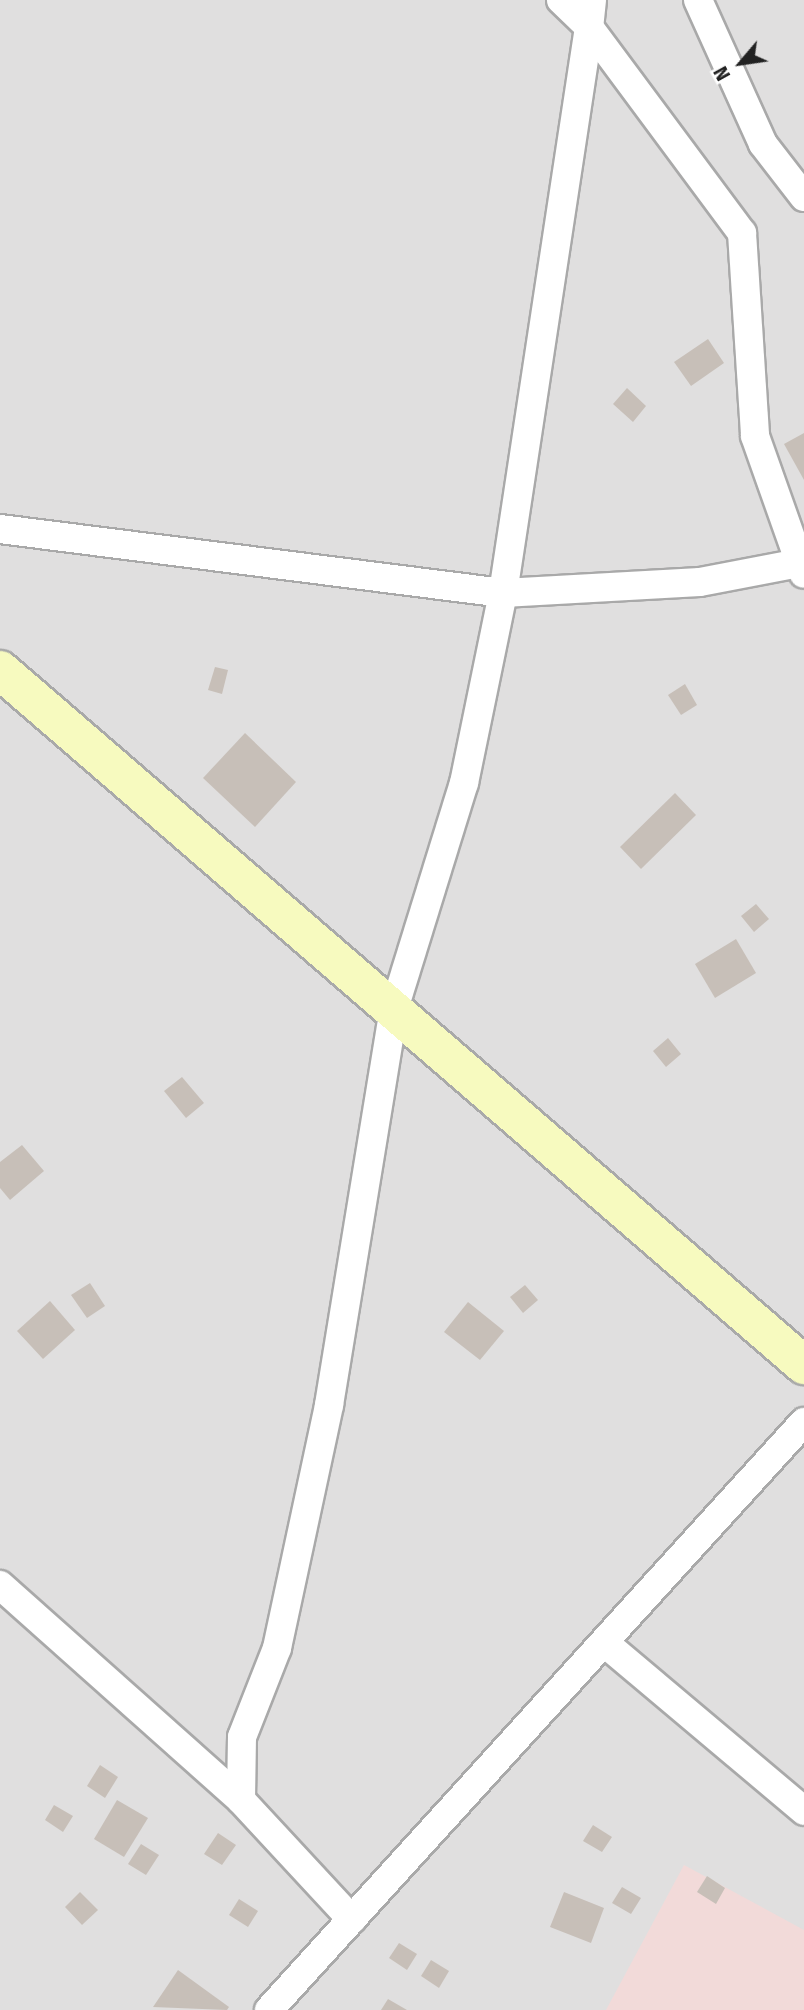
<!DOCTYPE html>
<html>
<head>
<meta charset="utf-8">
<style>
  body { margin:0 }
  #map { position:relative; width:804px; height:2010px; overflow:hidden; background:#f2efe9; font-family:"Fira Sans",sans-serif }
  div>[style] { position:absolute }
  .residential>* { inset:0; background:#e0dfdf }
  .commercial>* { inset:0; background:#f2dad9 }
  .building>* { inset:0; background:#c7bfb8 }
  .roads { filter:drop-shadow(2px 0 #a9a9a9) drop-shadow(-2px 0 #a9a9a9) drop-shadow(0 2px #a9a9a9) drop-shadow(0 -2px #a9a9a9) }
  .street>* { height:28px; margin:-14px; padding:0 14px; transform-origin:14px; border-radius:14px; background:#fff }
  .secondary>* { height:38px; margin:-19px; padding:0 19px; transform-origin:19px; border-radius:19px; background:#f7fabf }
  span { translate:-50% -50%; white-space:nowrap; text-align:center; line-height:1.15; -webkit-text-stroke:5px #fff; paint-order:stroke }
  .north { position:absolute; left:706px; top:28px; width:70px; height:70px; -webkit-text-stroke:5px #fff; paint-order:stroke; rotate:241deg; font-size:19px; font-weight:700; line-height:28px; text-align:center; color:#222 }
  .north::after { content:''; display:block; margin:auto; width:24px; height:32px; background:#222; clip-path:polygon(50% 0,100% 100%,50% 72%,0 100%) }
</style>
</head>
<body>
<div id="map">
  <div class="residential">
    <i style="clip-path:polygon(0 0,804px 0,804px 2010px,0 2010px)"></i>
  </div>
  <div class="commercial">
    <i style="clip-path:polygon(684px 1865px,804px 1930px,804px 2010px,606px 2010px)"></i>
  </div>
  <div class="building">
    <i style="clip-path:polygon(708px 339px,724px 363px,691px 386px,674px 362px)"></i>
    <i style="clip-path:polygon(627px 388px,646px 406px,633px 422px,613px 404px)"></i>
    <i style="clip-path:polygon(804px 433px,804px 480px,784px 444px)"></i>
    <i style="clip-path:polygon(215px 667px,228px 670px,222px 694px,208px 690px)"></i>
    <i style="clip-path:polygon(685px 684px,697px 705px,681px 715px,668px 695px)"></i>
    <i style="clip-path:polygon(245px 733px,296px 782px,255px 827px,203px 778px)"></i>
    <i style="clip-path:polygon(675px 793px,696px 815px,641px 869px,620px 847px)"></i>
    <i style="clip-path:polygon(756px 904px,769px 919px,754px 932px,741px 916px)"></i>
    <i style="clip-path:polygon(736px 939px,756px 973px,715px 998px,695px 964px)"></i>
    <i style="clip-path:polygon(668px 1038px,681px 1054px,666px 1067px,653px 1051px)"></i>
    <i style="clip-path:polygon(182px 1077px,204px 1103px,186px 1118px,164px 1091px)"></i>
    <i style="clip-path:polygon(22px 1145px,44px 1171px,10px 1200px,0 1188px,0 1162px)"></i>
    <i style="clip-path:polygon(90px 1283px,105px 1306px,87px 1318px,71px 1295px)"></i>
    <i style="clip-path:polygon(525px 1285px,538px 1300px,523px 1313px,510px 1297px)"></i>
    <i style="clip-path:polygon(50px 1301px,75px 1330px,43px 1359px,17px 1331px)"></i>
    <i style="clip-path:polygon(468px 1302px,504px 1331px,480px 1360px,444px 1332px)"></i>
    <i style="clip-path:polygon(100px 1765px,118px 1777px,105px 1798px,87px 1786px)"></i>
    <i style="clip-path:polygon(117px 1800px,148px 1818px,124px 1857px,94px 1839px)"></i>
    <i style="clip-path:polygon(54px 1805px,73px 1816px,63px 1832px,45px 1820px)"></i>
    <i style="clip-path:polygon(593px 1825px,612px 1837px,602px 1852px,583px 1841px)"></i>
    <i style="clip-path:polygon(218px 1833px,236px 1845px,222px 1865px,204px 1854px)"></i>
    <i style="clip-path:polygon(141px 1844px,159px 1855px,146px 1875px,128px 1864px)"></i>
    <i style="clip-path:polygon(707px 1876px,725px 1888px,716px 1904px,697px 1892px)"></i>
    <i style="clip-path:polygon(622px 1887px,641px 1898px,631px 1914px,612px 1903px)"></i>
    <i style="clip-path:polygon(80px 1892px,98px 1910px,82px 1925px,65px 1907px)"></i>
    <i style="clip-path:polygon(564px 1892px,604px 1908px,591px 1943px,550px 1927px)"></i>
    <i style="clip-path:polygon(239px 1899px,258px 1911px,248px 1927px,229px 1915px)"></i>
    <i style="clip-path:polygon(399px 1943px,417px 1954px,407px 1970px,389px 1958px)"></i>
    <i style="clip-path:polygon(431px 1960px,449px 1971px,439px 1988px,421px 1976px)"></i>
    <i style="clip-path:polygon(178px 1970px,229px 2007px,227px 2010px,153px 2007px)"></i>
    <i style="clip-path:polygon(388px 1999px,407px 2010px,381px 2010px)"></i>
  </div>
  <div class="roads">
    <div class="street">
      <i style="left:592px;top:0;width:27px;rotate:96deg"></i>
      <i style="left:589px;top:27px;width:257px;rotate:53.4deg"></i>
      <i style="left:742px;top:233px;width:203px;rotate:86.3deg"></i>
      <i style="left:755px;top:436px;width:146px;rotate:70.5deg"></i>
      <i style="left:698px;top:0;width:158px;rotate:65.7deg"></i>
      <i style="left:763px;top:144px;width:67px;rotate:52.3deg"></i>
      <i style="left:0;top:529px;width:507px;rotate:7.25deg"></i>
      <i style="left:503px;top:593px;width:572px;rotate:-81.36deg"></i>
      <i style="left:589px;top:27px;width:39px;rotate:-136deg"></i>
      <i style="left:0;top:1585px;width:323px;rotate:41.7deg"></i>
      <i style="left:241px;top:1800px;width:163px;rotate:47.2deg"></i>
      <i style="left:606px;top:1644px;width:259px;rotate:40.1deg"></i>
      <i style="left:241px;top:1800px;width:63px;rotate:-89.1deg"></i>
      <i style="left:242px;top:1737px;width:96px;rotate:-68.5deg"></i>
      <i style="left:277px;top:1648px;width:249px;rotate:-77.9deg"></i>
      <i style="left:329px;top:1405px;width:401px;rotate:-80.7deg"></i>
      <i style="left:394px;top:1009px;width:237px;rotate:-72.8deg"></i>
      <i style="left:464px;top:783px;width:194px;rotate:-78.4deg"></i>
      <i style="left:503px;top:593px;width:197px;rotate:-3.2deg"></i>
      <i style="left:700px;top:582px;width:101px;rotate:-10.9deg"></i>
      <i style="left:269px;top:2010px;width:795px;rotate:-47.7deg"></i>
    </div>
    <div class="secondary">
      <i style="left:0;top:670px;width:1063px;rotate:40.84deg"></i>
    </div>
  </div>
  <div class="north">N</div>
</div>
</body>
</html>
